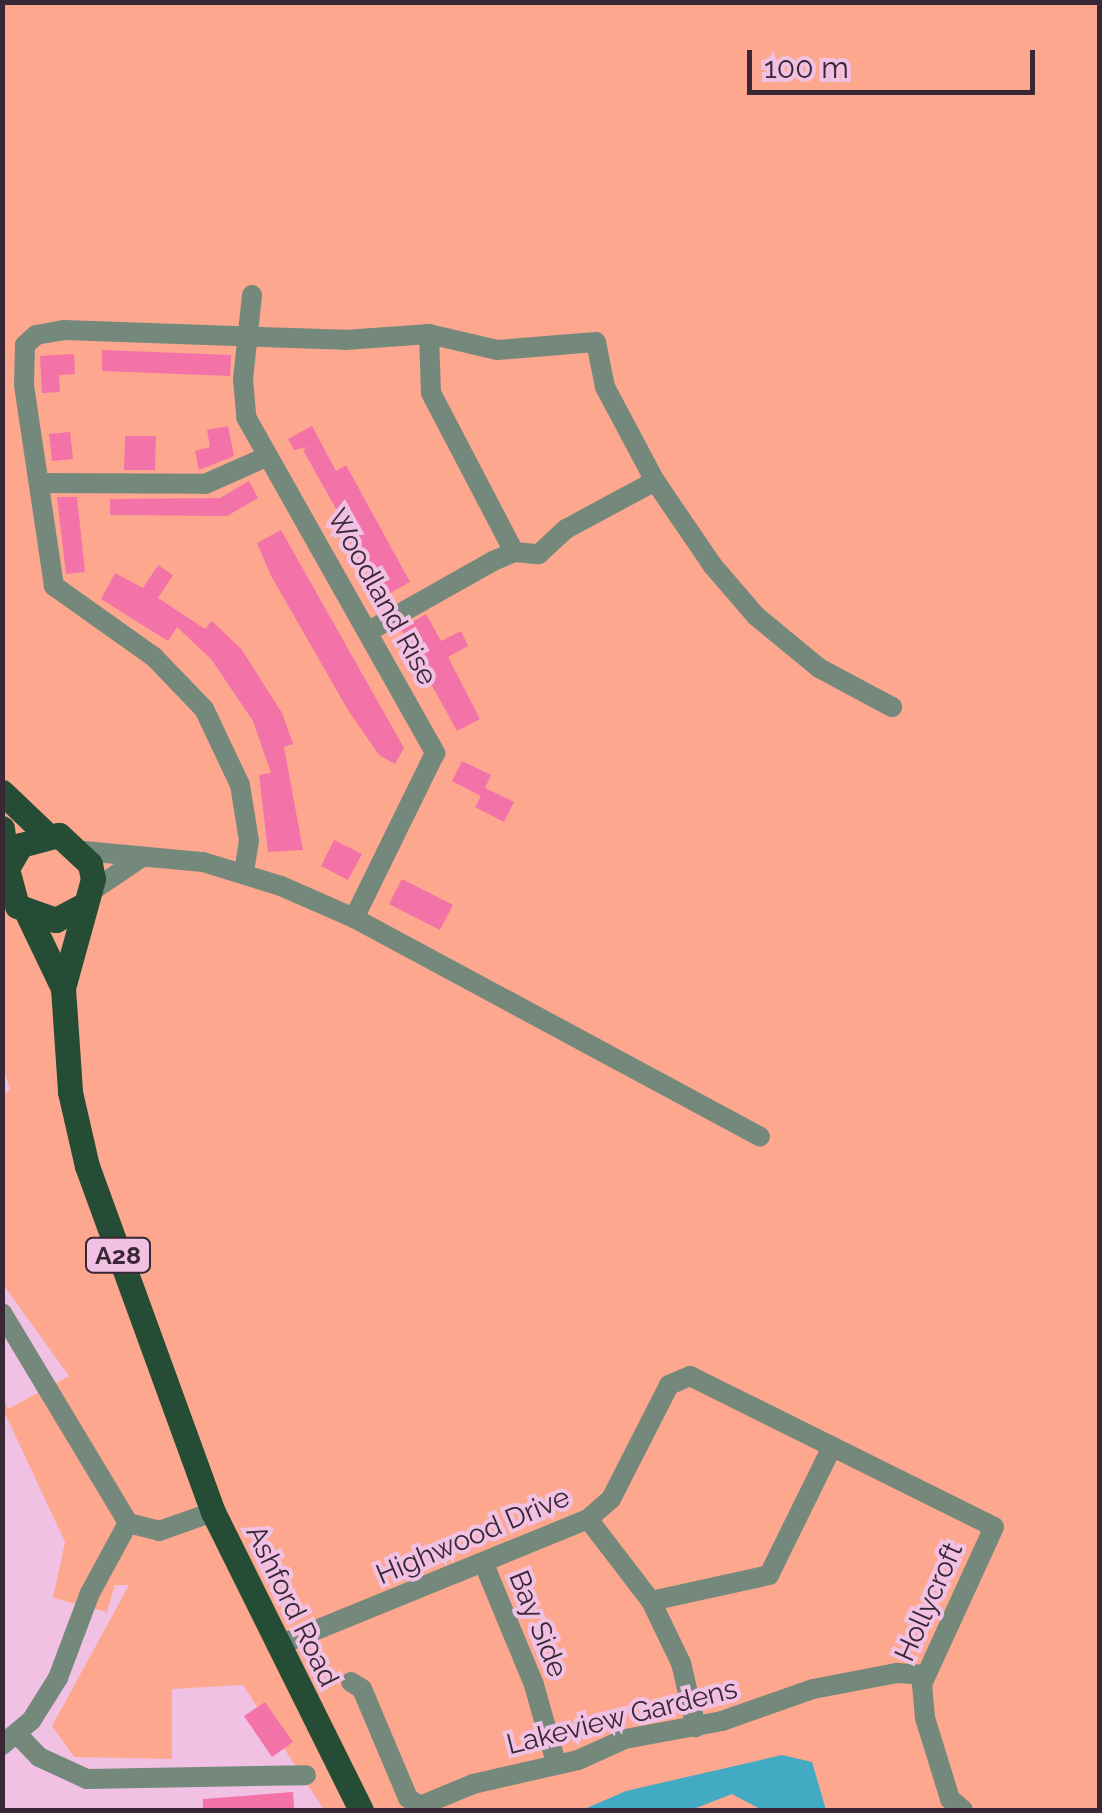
<!DOCTYPE html>
<html>
<head>
<meta charset="utf-8">
<style>
  body { margin:0 }
  #map { position:relative; width:1102px; height:1813px; overflow:hidden; background:#f1c1e4; font-family:Raleway,sans-serif }
  div>[style] { position:absolute }
  .green>* { inset:0; background:#fda78f }
  .water>* { inset:0; background:#42abc3 }
  .building>* { inset:0; background:#f372a8 }
  .minor>* { height:20px; margin:-10px; padding:0 10px; transform-origin:10px; border-radius:10px; background:#74897b }
  .tertiary>* { height:20px; margin:-10px; padding:0 10px; transform-origin:10px; border-radius:10px; background:#74897b }
  .primary>* { height:25px; margin:-12.5px; padding:0 12.5px; transform-origin:12.5px; border-radius:12.5px; background:#254d35 }
  span { translate:-50% -50%; white-space:nowrap; text-align:center; line-height:1.15; -webkit-text-stroke:8px #f1c1e4; paint-order:stroke }
  .shield-label span { padding:2px 8px; background:#f1c1e4; border:2px solid; border-radius:8px; -webkit-text-stroke-width:0 }
  .shield-label { font-size:25px; color:#3a2735; font-weight:700 }
  .street-label { font-size:28px; color:#3a2735 }
  .frame { position:absolute; inset:0; border:5px solid #3a2735; pointer-events:none }
  .scale { position:absolute; left:747px; top:50px; width:288px; height:45px; box-sizing:border-box; border:5px solid #3a2735; border-top:0; padding-left:12px; font-size:30px; line-height:35px; white-space:nowrap; color:#3a2735; -webkit-text-stroke:8px #f1c1e4; paint-order:stroke }
</style>
</head>
<body>
<div id="map">
  <div class="green">
    <i style="clip-path:polygon(3px 3px,1099px 3px,1099px 1810px,324px 1810px,243px 1685px,172px 1689px,172px 1759px,74px 1757px,52px 1726px,129px 1585px,115px 1585px,107px 1612px,53px 1598px,65px 1542px,3px 1409px,3px 1397px,8px 1409px,69px 1376px,3px 1284px,2px 1094px,10px 1090px,3px 1066px)"></i>
  </div>
  <div class="water">
    <i style="clip-path:polygon(782px 1755px,812px 1762px,826px 1810px,762px 1810px,732px 1794px,691px 1810px,582px 1810px,626px 1791px)"></i>
  </div>
  <div class="building">
    <i style="clip-path:polygon(102px 350px,231px 355px,230px 376px,102px 371px)"></i>
    <i style="clip-path:polygon(74px 354px,75px 374px,59px 375px,60px 392px,42px 393px,40px 356px)"></i>
    <i style="clip-path:polygon(228px 426px,234px 456px,199px 470px,195px 451px,210px 447px,207px 430px)"></i>
    <i style="clip-path:polygon(312px 426px,336px 471px,346px 465px,410px 582px,385px 596px,303px 450px,308px 447px,294px 450px,288px 439px)"></i>
    <i style="clip-path:polygon(70px 432px,73px 459px,52px 461px,49px 434px)"></i>
    <i style="clip-path:polygon(125px 436px,156px 436px,155px 470px,124px 470px)"></i>
    <i style="clip-path:polygon(249px 481px,258px 498px,227px 516px,110px 515px,110px 499px,220px 498px)"></i>
    <i style="clip-path:polygon(57px 497px,77px 497px,85px 572px,66px 574px)"></i>
    <i style="clip-path:polygon(281px 530px,404px 748px,395px 764px,379px 755px,348px 710px,270px 574px,257px 543px)"></i>
    <i style="clip-path:polygon(158px 565px,173px 575px,158px 598px,205px 629px,212px 621px,242px 650px,282px 713px,293px 744px,284px 747px,303px 850px,268px 852px,259px 775px,271px 773px,253px 721px,211px 659px,177px 627px,168px 641px,101px 599px,115px 573px,143px 588px)"></i>
    <i style="clip-path:polygon(426px 614px,441px 641px,461px 631px,468px 646px,448px 657px,480px 719px,457px 731px,401px 629px)"></i>
    <i style="clip-path:polygon(462px 761px,491px 775px,485px 788px,514px 802px,504px 822px,475px 807px,481px 796px,452px 781px)"></i>
    <i style="clip-path:polygon(334px 840px,362px 854px,348px 880px,321px 866px)"></i>
    <i style="clip-path:polygon(402px 879px,453px 905px,440px 930px,389px 904px)"></i>
    <i style="clip-path:polygon(265px 1702px,293px 1742px,272px 1757px,244px 1716px)"></i>
    <i style="clip-path:polygon(293px 1792px,294px 1808px,203px 1810px,203px 1799px)"></i>
  </div>
  <div class="minor">
    <i style="left:252px;top:295px;width:84px;rotate:96.1deg"></i>
    <i style="left:243px;top:379px;width:38px;rotate:85deg"></i>
    <i style="left:246px;top:417px;width:386px;rotate:60.6deg"></i>
    <i style="left:435px;top:753px;width:184px;rotate:116.1deg"></i>
    <i style="left:429px;top:334px;width:59px;rotate:88.1deg"></i>
    <i style="left:431px;top:393px;width:179px;rotate:62.4deg"></i>
    <i style="left:39px;top:483px;width:166px;rotate:0.3deg"></i>
    <i style="left:205px;top:484px;width:64px;rotate:-23.8deg"></i>
    <i style="left:369px;top:631px;width:142px;rotate:-29.4deg"></i>
    <i style="left:493px;top:561px;width:23px;rotate:-23deg"></i>
    <i style="left:514px;top:552px;width:25px;rotate:5deg"></i>
    <i style="left:539px;top:554px;width:37px;rotate:-43deg"></i>
    <i style="left:566px;top:529px;width:101px;rotate:-28.3deg"></i>
    <i style="left:84px;top:851px;width:120px;rotate:5.3deg"></i>
    <i style="left:203px;top:862px;width:82px;rotate:17.1deg"></i>
    <i style="left:281px;top:886px;width:80px;rotate:23.7deg"></i>
    <i style="left:354px;top:918px;width:461px;rotate:28.3deg"></i>
    <i style="left:244px;top:872px;width:31px;rotate:-81deg"></i>
    <i style="left:249px;top:841px;width:57px;rotate:-99.1deg"></i>
    <i style="left:240px;top:785px;width:84px;rotate:-115.3deg"></i>
    <i style="left:204px;top:709px;width:72px;rotate:-133.9deg"></i>
    <i style="left:154px;top:657px;width:123px;rotate:-144.6deg"></i>
    <i style="left:54px;top:586px;width:203px;rotate:-98.5deg"></i>
    <i style="left:24px;top:385px;width:40px;rotate:-88.6deg"></i>
    <i style="left:25px;top:345px;width:15px;rotate:-42deg"></i>
    <i style="left:36px;top:335px;width:28px;rotate:-10deg"></i>
    <i style="left:64px;top:330px;width:281px;rotate:2deg"></i>
    <i style="left:345px;top:340px;width:84px;rotate:-4.1deg"></i>
    <i style="left:429px;top:334px;width:70px;rotate:13.2deg"></i>
    <i style="left:497px;top:350px;width:99px;rotate:-4.6deg"></i>
    <i style="left:596px;top:342px;width:46px;rotate:78.7deg"></i>
    <i style="left:605px;top:387px;width:106px;rotate:62deg"></i>
    <i style="left:655px;top:481px;width:103px;rotate:55.7deg"></i>
    <i style="left:713px;top:566px;width:66px;rotate:49.3deg"></i>
    <i style="left:756px;top:616px;width:82px;rotate:39.5deg"></i>
    <i style="left:819px;top:668px;width:83px;rotate:28.1deg"></i>
    <i style="left:89px;top:893px;width:64px;rotate:-34.2deg"></i>
    <i style="left:588px;top:1519px;width:103px;rotate:52.5deg"></i>
    <i style="left:651px;top:1601px;width:69px;rotate:64.2deg"></i>
    <i style="left:681px;top:1663px;width:66px;rotate:76.8deg"></i>
    <i style="left:484px;top:1564px;width:131px;rotate:67.5deg"></i>
    <i style="left:534px;top:1685px;width:81px;rotate:74.2deg"></i>
    <i style="left:651px;top:1601px;width:121px;rotate:-12.4deg"></i>
    <i style="left:769px;top:1575px;width:143px;rotate:-63.8deg"></i>
    <i style="left:277px;top:1646px;width:336px;rotate:-22.2deg"></i>
    <i style="left:588px;top:1519px;width:30px;rotate:-41deg"></i>
    <i style="left:611px;top:1499px;width:128px;rotate:-63deg"></i>
    <i style="left:669px;top:1385px;width:23px;rotate:-23deg"></i>
    <i style="left:690px;top:1376px;width:339px;rotate:26.4deg"></i>
    <i style="left:994px;top:1527px;width:173px;rotate:114.6deg"></i>
    <i style="left:922px;top:1684px;width:34px;rotate:85deg"></i>
    <i style="left:925px;top:1718px;width:85px;rotate:72.8deg"></i>
    <i style="left:950px;top:1799px;width:17px;rotate:40deg"></i>
    <i style="left:351px;top:1682px;width:13px;rotate:32deg"></i>
    <i style="left:362px;top:1689px;width:118px;rotate:67.1deg"></i>
    <i style="left:408px;top:1798px;width:14px;rotate:34deg"></i>
    <i style="left:420px;top:1806px;width:57px;rotate:-22.5deg"></i>
    <i style="left:473px;top:1784px;width:108px;rotate:-12.9deg"></i>
    <i style="left:578px;top:1760px;width:51px;rotate:-24.1deg"></i>
    <i style="left:625px;top:1739px;width:99px;rotate:-10.5deg"></i>
    <i style="left:722px;top:1721px;width:96px;rotate:-19.4deg"></i>
    <i style="left:813px;top:1689px;width:86px;rotate:-10.8deg"></i>
    <i style="left:897px;top:1673px;width:26px;rotate:4deg"></i>
    <i style="left:18px;top:1735px;width:30px;rotate:46deg"></i>
    <i style="left:39px;top:1757px;width:53px;rotate:24.6deg"></i>
    <i style="left:87px;top:1779px;width:219px;rotate:-1deg"></i>
    <i style="left:2px;top:1745px;width:38px;rotate:-40deg"></i>
    <i style="left:31px;top:1721px;width:51px;rotate:-57.9deg"></i>
    <i style="left:58px;top:1678px;width:91px;rotate:-69.4deg"></i>
    <i style="left:90px;top:1593px;width:80px;rotate:-61.5deg"></i>
  </div>
  <div class="tertiary">
    <i style="left:2px;top:1313px;width:245px;rotate:59deg"></i>
    <i style="left:128px;top:1523px;width:32px;rotate:14deg"></i>
    <i style="left:159px;top:1531px;width:57px;rotate:-19.4deg"></i>
  </div>
  <div class="primary">
    <i style="left:2px;top:792px;width:61px;rotate:43.7deg"></i>
    <i style="left:2px;top:828px;width:40px;rotate:82.9deg"></i>
    <i style="left:82px;top:906px;width:30px;rotate:152deg"></i>
    <i style="left:56px;top:920px;width:41px;rotate:-160.3deg"></i>
    <i style="left:17px;top:906px;width:39px;rotate:-105deg"></i>
    <i style="left:7px;top:868px;width:27px;rotate:-59deg"></i>
    <i style="left:21px;top:845px;width:39px;rotate:-15deg"></i>
    <i style="left:59px;top:835px;width:42px;rotate:43.1deg"></i>
    <i style="left:90px;top:864px;width:15px;rotate:79deg"></i>
    <i style="left:93px;top:879px;width:113px;rotate:105.4deg"></i>
    <i style="left:63px;top:988px;width:104px;rotate:86.1deg"></i>
    <i style="left:70px;top:1092px;width:76px;rotate:77.1deg"></i>
    <i style="left:87px;top:1166px;width:368px;rotate:70deg"></i>
    <i style="left:213px;top:1512px;width:333px;rotate:63.6deg"></i>
    <i style="left:28px;top:915px;width:81px;rotate:64.4deg"></i>
  </div>
  <div class="shield-label">
    <span style="left:118px;top:1255px">A28</span>
  </div>
  <div class="street-label">
    <span style="left:382px;top:597px;rotate:61deg">Woodland Rise</span>
    <span style="left:473px;top:1536px;rotate:-23deg">Highwood Drive</span>
    <span style="left:929px;top:1602px;rotate:-66deg">Hollycroft</span>
    <span style="left:292px;top:1606px;rotate:64deg">Ashford Road</span>
    <span style="left:538px;top:1624px;rotate:68deg">Bay Side</span>
    <span style="left:622px;top:1717px;rotate:-14deg">Lakeview Gardens</span>
  </div>
  <div class="frame"></div>
  <div class="scale">100 m</div>
</div>
</body>
</html>
